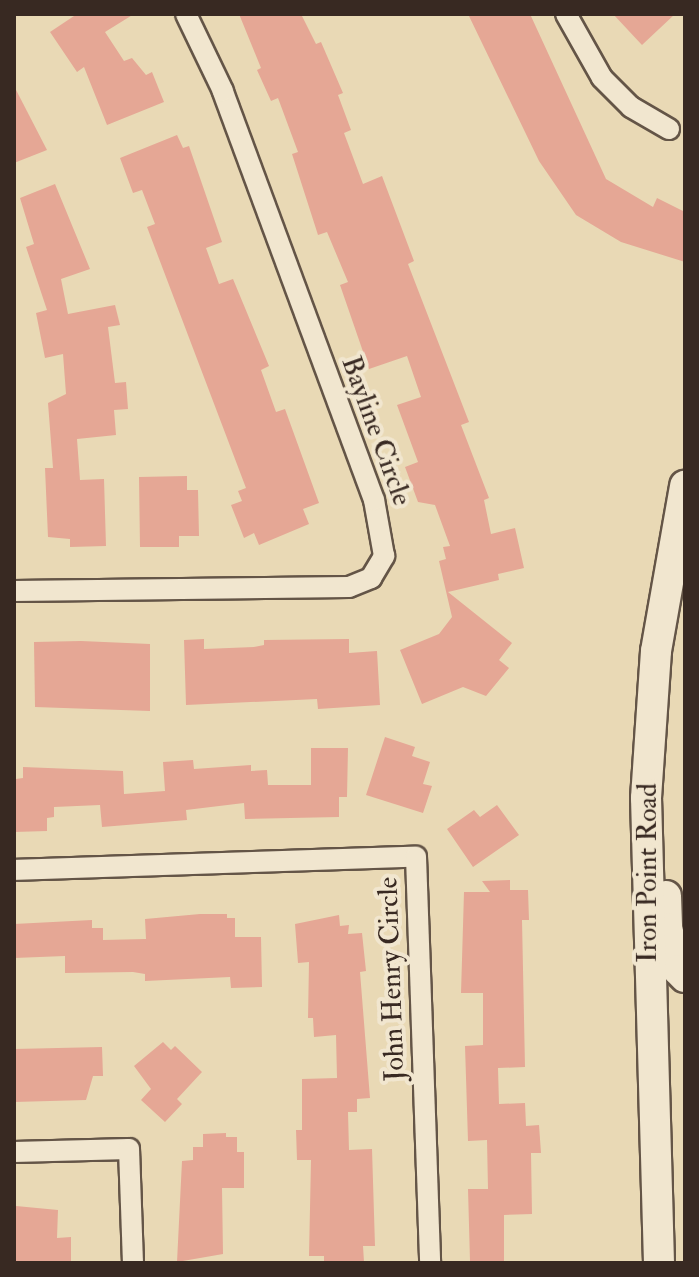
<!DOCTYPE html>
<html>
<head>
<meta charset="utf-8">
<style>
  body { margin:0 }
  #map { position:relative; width:699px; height:1277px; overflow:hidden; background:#e9d9b5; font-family:"IM FELL Double Pica",serif }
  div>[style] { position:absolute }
  .building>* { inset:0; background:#e5a795 }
  .roads { filter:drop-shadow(2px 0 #645547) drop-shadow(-2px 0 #645547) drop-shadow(0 2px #645547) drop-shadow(0 -2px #645547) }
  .minor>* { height:20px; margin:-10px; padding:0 10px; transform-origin:10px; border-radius:10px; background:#f1e6cf }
  .secondary>* { height:30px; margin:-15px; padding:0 15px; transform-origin:15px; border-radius:15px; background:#f1e6cf }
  span { translate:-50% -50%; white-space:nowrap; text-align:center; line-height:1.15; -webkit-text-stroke:8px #f1e6cf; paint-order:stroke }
  .street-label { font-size:28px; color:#382922 }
  .frame { position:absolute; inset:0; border:16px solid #382922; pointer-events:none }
</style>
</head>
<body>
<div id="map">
  <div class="building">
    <i style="clip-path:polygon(77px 14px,134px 14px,105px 32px,124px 61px,132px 58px,146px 75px,152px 72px,164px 102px,107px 125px,84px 67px,77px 72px,50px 32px)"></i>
    <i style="clip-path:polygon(239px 14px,301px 14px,316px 44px,321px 42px,343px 93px,338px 95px,351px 130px,344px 133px,363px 184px,382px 176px,414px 261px,408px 264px,469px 422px,461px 425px,489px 498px,484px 500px,491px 534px,515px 528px,524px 568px,498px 574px,499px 580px,448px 592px,512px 643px,499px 660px,509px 668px,486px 696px,463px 687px,422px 704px,400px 650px,439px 634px,452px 617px,439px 561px,446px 559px,443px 547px,450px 546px,435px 505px,418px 502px,405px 467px,418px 462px,397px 405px,421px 397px,407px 356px,369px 369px,340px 285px,348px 282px,327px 232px,318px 235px,292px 154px,298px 152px,278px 98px,271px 101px,257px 70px,261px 68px)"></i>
    <i style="clip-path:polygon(468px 14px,530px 14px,606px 179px,653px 207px,657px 198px,685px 212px,685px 262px,621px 242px,576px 215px,539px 161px)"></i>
    <i style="clip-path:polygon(613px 14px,675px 14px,642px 45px)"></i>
    <i style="clip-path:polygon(14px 86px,47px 150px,14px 163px)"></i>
    <i style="clip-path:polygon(177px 135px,183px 148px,189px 146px,222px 242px,206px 248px,219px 284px,233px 279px,269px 366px,261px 370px,276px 412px,285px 409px,319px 503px,303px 509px,309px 524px,259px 545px,254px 533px,244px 538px,231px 505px,242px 501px,238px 491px,246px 488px,147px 227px,155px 224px,142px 190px,133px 193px,120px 158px)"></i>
    <i style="clip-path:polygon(55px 184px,90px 269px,61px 279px,68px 314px,115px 305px,120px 325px,108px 327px,115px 383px,126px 382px,128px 409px,114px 410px,116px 435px,77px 439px,80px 480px,104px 479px,106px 546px,70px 547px,70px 539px,48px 537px,45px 468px,53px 468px,48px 403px,66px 394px,63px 354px,45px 358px,36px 313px,47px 310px,26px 247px,34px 244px,20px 198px)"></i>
    <i style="clip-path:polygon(187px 476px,187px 490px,198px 490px,199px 536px,179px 536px,179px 547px,140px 547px,139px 477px)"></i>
    <i style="clip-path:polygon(204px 639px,204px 649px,254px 647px,264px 645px,264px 640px,349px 639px,349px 653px,377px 651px,380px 705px,318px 709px,317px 699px,186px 705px,184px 640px)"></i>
    <i style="clip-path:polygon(81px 641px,150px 644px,150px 711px,35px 707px,34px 642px)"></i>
    <i style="clip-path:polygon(385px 737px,415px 747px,412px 756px,430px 762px,423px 784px,432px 786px,423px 813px,366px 795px)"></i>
    <i style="clip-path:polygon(311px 748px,348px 748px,347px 797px,339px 797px,339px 817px,245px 819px,244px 803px,186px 810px,187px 820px,102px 827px,100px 805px,54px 807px,54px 817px,47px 818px,47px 831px,14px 832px,16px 779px,23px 778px,23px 767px,123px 771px,124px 794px,165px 791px,163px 762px,193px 760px,194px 769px,251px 765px,251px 771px,267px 770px,268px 785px,311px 785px)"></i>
    <i style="clip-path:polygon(497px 805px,519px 835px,473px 867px,447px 829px,474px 810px,480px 817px)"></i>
    <i style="clip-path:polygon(510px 880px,510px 890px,528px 890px,529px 920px,522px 920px,525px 1067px,498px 1068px,499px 1104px,525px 1103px,526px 1126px,539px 1125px,541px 1153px,531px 1153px,532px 1214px,504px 1215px,504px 1263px,477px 1263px,470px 1261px,468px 1189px,488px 1189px,487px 1140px,468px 1141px,465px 1046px,483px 1045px,483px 993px,461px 993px,464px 892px,490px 892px,482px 881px)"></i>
    <i style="clip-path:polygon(200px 914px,227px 914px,227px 918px,235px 918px,235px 937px,261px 937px,262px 987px,231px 988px,230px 977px,145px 981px,145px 974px,133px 972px,65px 973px,65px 956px,14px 958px,14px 924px,92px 920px,92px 928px,103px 928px,103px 940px,146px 939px,145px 919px)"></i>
    <i style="clip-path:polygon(339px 915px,340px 926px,349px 925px,348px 934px,362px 933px,366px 971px,360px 972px,370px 1098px,357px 1099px,357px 1112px,348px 1112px,349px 1150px,372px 1149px,375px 1246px,363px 1246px,364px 1262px,324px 1263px,324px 1256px,309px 1256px,311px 1160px,297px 1160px,296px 1130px,302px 1130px,302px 1079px,337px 1078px,336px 1035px,314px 1037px,313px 1018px,308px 1018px,309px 962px,298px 963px,295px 924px)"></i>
    <i style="clip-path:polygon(163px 1042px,171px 1050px,175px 1046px,202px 1072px,177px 1099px,182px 1104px,165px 1122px,141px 1100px,151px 1089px,134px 1066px)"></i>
    <i style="clip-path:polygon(102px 1047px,103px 1076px,93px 1076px,86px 1100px,14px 1102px,14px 1049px)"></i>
    <i style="clip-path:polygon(226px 1133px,226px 1137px,237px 1137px,237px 1152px,244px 1152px,244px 1188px,222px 1188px,223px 1254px,177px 1262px,182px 1161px,193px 1160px,193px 1147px,203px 1147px,203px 1134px)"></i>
    <i style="clip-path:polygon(16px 1206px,58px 1210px,57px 1238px,71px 1237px,71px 1263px,16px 1263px)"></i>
  </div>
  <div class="roads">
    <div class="minor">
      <i style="left:566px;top:14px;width:73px;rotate:60.6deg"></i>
      <i style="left:602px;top:78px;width:41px;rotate:45deg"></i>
      <i style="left:631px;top:107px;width:44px;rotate:30.1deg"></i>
      <i style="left:14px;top:591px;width:335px;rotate:-0.7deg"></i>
      <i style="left:349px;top:587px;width:24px;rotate:-22deg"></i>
      <i style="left:371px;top:578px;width:26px;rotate:-59deg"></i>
      <i style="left:384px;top:556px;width:57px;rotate:-100.1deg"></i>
      <i style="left:374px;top:500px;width:436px;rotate:-110.3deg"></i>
      <i style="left:223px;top:91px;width:85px;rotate:-115.7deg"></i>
      <i style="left:14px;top:870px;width:402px;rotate:-1.9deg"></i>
      <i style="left:416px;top:857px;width:406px;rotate:88deg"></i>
      <i style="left:14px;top:1152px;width:115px;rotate:-1.5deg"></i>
      <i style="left:129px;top:1149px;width:114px;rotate:88deg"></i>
    </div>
    <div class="secondary">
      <i style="left:666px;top:896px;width:32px;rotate:88deg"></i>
      <i style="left:667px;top:928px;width:43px;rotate:75.3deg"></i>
      <i style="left:678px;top:970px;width:10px;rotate:45deg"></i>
      <i style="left:659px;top:1263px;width:465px;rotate:-91.6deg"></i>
      <i style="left:646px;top:798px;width:147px;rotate:-86.1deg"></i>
      <i style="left:656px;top:651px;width:168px;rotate:-80deg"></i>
    </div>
  </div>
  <div class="street-label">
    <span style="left:376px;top:431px;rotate:70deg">Bayline Circle</span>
    <span style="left:648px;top:873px;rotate:-90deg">Iron Point Road</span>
    <span style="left:392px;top:979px;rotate:-92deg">John Henry Circle</span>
  </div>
  <div class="frame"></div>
</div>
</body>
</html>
